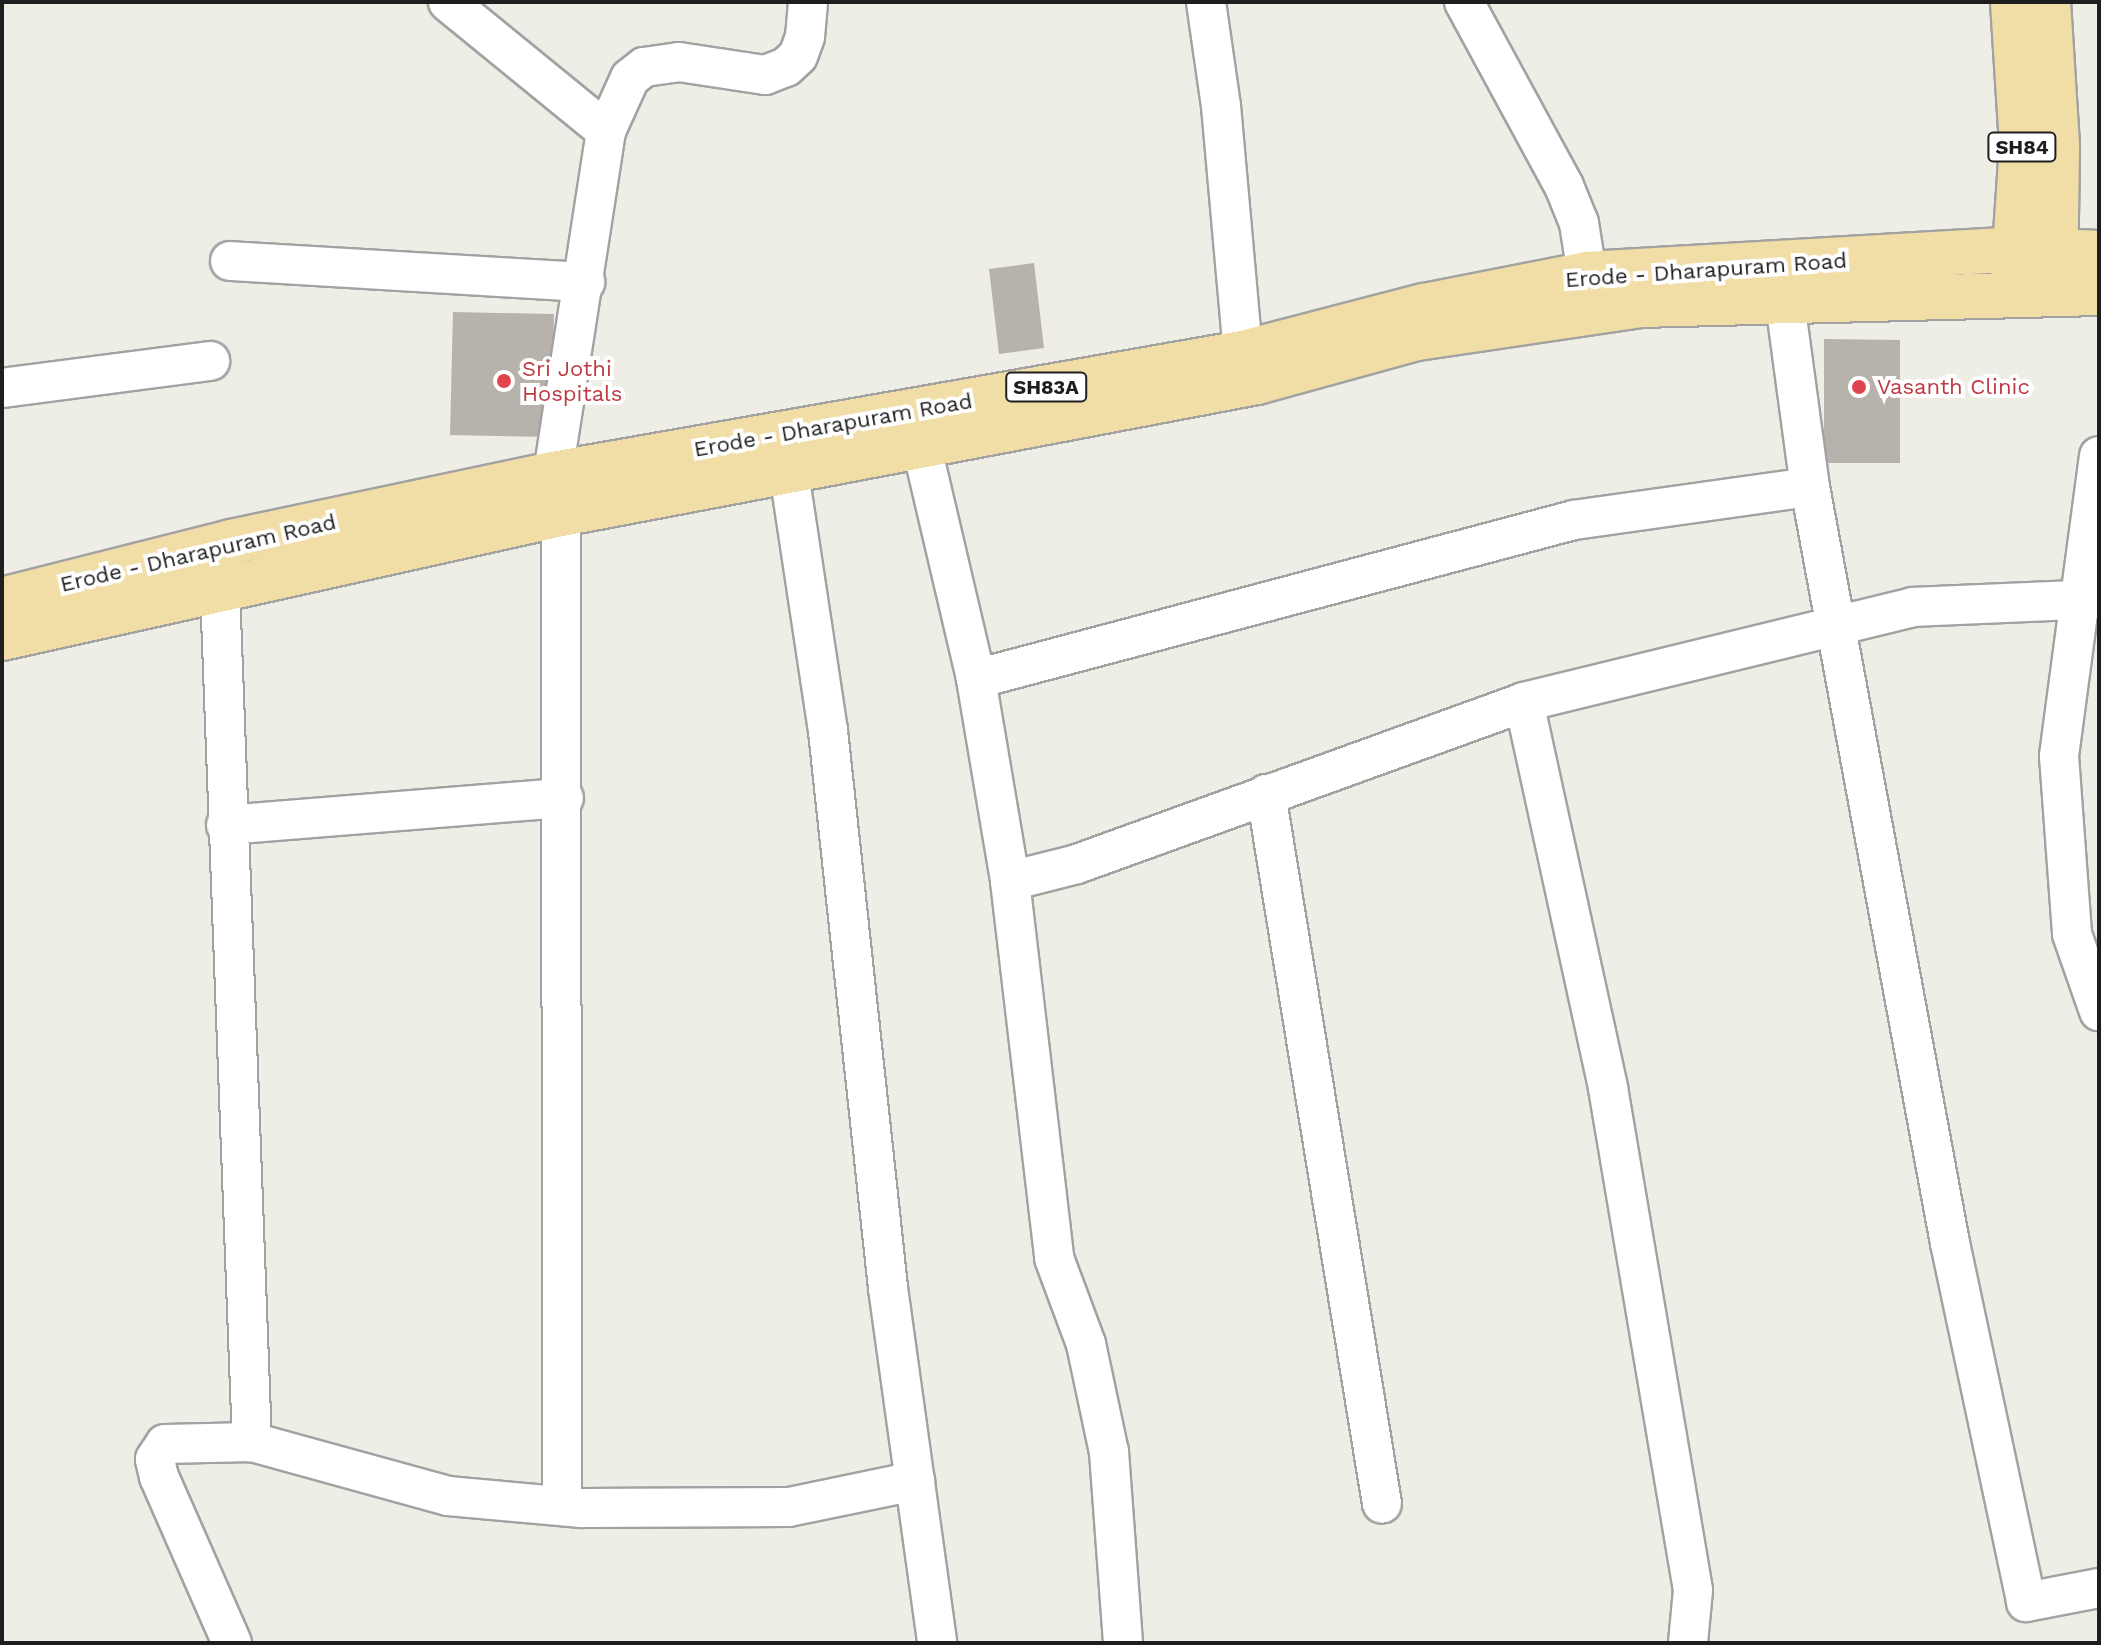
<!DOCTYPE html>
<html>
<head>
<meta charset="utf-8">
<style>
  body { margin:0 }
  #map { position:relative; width:2101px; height:1645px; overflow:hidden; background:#eeede6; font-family:"Work Sans",sans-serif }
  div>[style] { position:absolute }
  .building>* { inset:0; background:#b7b3ac }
  .roads { filter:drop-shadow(2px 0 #a2a2a2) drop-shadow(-2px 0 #a2a2a2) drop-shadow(0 2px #a2a2a2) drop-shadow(0 -2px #a2a2a2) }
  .street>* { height:38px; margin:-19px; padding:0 19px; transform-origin:19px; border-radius:19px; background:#fff }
  .primary>* { height:44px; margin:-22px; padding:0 22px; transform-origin:22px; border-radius:22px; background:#f1dea7 }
  .dots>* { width:22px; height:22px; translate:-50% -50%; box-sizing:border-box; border:4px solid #fff; border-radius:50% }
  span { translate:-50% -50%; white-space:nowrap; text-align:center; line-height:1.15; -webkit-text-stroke:8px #fff; paint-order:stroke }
  .shield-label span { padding:2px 6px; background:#fff; border:2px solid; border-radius:6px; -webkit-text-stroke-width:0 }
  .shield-label { font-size:20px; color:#1e1e1e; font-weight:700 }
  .street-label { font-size:22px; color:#1e1e1e }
  .health-label { font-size:22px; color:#be3a42 }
  .left { translate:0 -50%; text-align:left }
  .frame { position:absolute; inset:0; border:4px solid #1e1e1e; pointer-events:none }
</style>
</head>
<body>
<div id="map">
  <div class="building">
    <i style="clip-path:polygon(1034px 263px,1044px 348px,999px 354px,989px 269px)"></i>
    <i style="clip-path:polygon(453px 312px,554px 314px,551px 437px,450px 435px)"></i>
    <i style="clip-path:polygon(1824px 339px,1900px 340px,1900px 463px,1824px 463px)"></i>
  </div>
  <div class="roads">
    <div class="street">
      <i style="left:448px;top:2px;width:204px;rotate:39.2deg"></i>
      <i style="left:606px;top:131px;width:347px;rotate:98.8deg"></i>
      <i style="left:1206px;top:2px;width:105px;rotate:81.8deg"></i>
      <i style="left:1221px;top:106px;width:248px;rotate:84.9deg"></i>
      <i style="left:1464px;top:2px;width:209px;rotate:61.5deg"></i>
      <i style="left:1564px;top:186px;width:40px;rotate:68deg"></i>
      <i style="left:1579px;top:223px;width:52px;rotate:81.1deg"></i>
      <i style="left:606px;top:131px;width:58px;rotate:-65.6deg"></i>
      <i style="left:630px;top:78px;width:18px;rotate:-38deg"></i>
      <i style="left:644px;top:67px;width:35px;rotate:-8deg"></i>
      <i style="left:679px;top:62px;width:87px;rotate:8.6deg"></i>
      <i style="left:765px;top:75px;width:22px;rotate:-21deg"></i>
      <i style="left:786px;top:67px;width:16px;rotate:-43deg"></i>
      <i style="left:798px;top:56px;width:20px;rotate:-70deg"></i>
      <i style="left:805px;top:37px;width:35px;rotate:-85deg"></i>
      <i style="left:230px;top:261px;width:356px;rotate:3.4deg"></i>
      <i style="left:1781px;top:273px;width:216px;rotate:82.3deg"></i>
      <i style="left:1810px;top:487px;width:769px;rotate:79.51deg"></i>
      <i style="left:1950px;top:1243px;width:367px;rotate:78deg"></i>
      <i style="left:2026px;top:1602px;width:74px;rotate:-10.9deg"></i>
      <i style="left:2px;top:388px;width:210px;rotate:-7.4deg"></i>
      <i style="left:922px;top:448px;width:237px;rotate:76.8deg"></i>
      <i style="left:976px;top:679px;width:205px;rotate:80.4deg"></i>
      <i style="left:1010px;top:881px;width:380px;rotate:83.3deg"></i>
      <i style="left:1054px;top:1258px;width:92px;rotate:69.6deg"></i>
      <i style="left:1086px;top:1344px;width:110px;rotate:78deg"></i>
      <i style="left:1109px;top:1452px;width:192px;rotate:85.8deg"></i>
      <i style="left:2099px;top:456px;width:303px;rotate:97.6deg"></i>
      <i style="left:2059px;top:756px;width:178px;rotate:85.8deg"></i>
      <i style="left:2072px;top:934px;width:82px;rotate:70.7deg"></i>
      <i style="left:789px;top:473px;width:261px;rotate:81.4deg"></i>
      <i style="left:828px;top:731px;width:560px;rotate:83.85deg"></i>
      <i style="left:888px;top:1288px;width:358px;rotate:82.1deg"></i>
      <i style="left:561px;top:514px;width:992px;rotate:89.94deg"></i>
      <i style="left:220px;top:590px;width:853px;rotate:87.85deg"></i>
      <i style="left:976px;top:679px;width:619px;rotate:-14.89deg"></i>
      <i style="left:1574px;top:520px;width:238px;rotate:-8deg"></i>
      <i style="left:1524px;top:702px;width:395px;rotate:77.7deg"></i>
      <i style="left:1608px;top:1088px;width:509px;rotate:80.39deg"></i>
      <i style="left:1693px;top:1590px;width:53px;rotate:95.4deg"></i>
      <i style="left:1266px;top:794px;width:719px;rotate:80.72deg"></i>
      <i style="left:226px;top:825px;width:339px;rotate:-4.6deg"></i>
      <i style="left:1010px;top:881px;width:69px;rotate:-14.2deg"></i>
      <i style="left:1077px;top:864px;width:475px;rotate:-19.9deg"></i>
      <i style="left:1524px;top:702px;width:400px;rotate:-13.7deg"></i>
      <i style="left:1913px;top:607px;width:186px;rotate:-2.5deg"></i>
      <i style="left:232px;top:1643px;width:181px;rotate:-113.7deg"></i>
      <i style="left:159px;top:1477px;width:18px;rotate:-103deg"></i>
      <i style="left:155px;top:1459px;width:18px;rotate:-56deg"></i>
      <i style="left:165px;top:1444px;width:87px;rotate:-1.3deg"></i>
      <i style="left:252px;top:1442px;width:203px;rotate:15.4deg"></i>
      <i style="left:448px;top:1496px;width:134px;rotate:5.2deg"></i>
      <i style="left:581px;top:1508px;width:208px;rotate:-0.3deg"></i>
      <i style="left:789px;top:1507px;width:129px;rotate:-11.7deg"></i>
    </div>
    <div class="primary">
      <i style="left:2013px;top:2px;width:144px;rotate:86.4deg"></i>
      <i style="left:2022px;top:146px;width:132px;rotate:93.9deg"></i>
      <i style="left:2048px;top:2px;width:145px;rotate:86.4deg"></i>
      <i style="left:2057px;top:147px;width:136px;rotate:90.8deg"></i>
      <i style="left:2px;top:600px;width:236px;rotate:-14.2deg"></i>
      <i style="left:231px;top:542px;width:329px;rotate:-11.9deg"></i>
      <i style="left:553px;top:474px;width:701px;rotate:-9.95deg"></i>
      <i style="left:1243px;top:353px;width:187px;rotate:-14.6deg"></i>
      <i style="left:1424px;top:306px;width:166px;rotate:-11.1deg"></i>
      <i style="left:1587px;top:274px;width:430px;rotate:-3.3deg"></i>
      <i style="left:2016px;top:249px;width:83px;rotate:2.8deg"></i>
      <i style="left:2px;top:638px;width:573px;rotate:-12.51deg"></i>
      <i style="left:561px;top:514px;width:708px;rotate:-10.74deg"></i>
      <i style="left:1257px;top:382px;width:166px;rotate:-15.4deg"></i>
      <i style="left:1417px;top:338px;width:225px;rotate:-8.4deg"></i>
      <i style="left:1640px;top:305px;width:459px;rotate:-1.5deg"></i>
    </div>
  </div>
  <div class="dots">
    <i style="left:504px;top:381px;background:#e0444e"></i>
    <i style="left:1859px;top:387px;background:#e0444e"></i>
  </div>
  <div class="shield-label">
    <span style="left:2022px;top:147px">SH84</span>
    <span style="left:1046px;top:387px">SH83A</span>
  </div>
  <div class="street-label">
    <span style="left:1706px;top:270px;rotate:-4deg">Erode - Dharapuram Road</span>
    <span style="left:833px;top:425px;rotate:-10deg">Erode - Dharapuram Road</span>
    <span style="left:198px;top:553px;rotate:-13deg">Erode - Dharapuram Road</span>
  </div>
  <div class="health-label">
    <span class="left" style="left:522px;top:381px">Sri Jothi<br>Hospitals</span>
    <span class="left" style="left:1877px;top:387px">Vasanth Clinic</span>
  </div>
  <div class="frame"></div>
</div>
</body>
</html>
